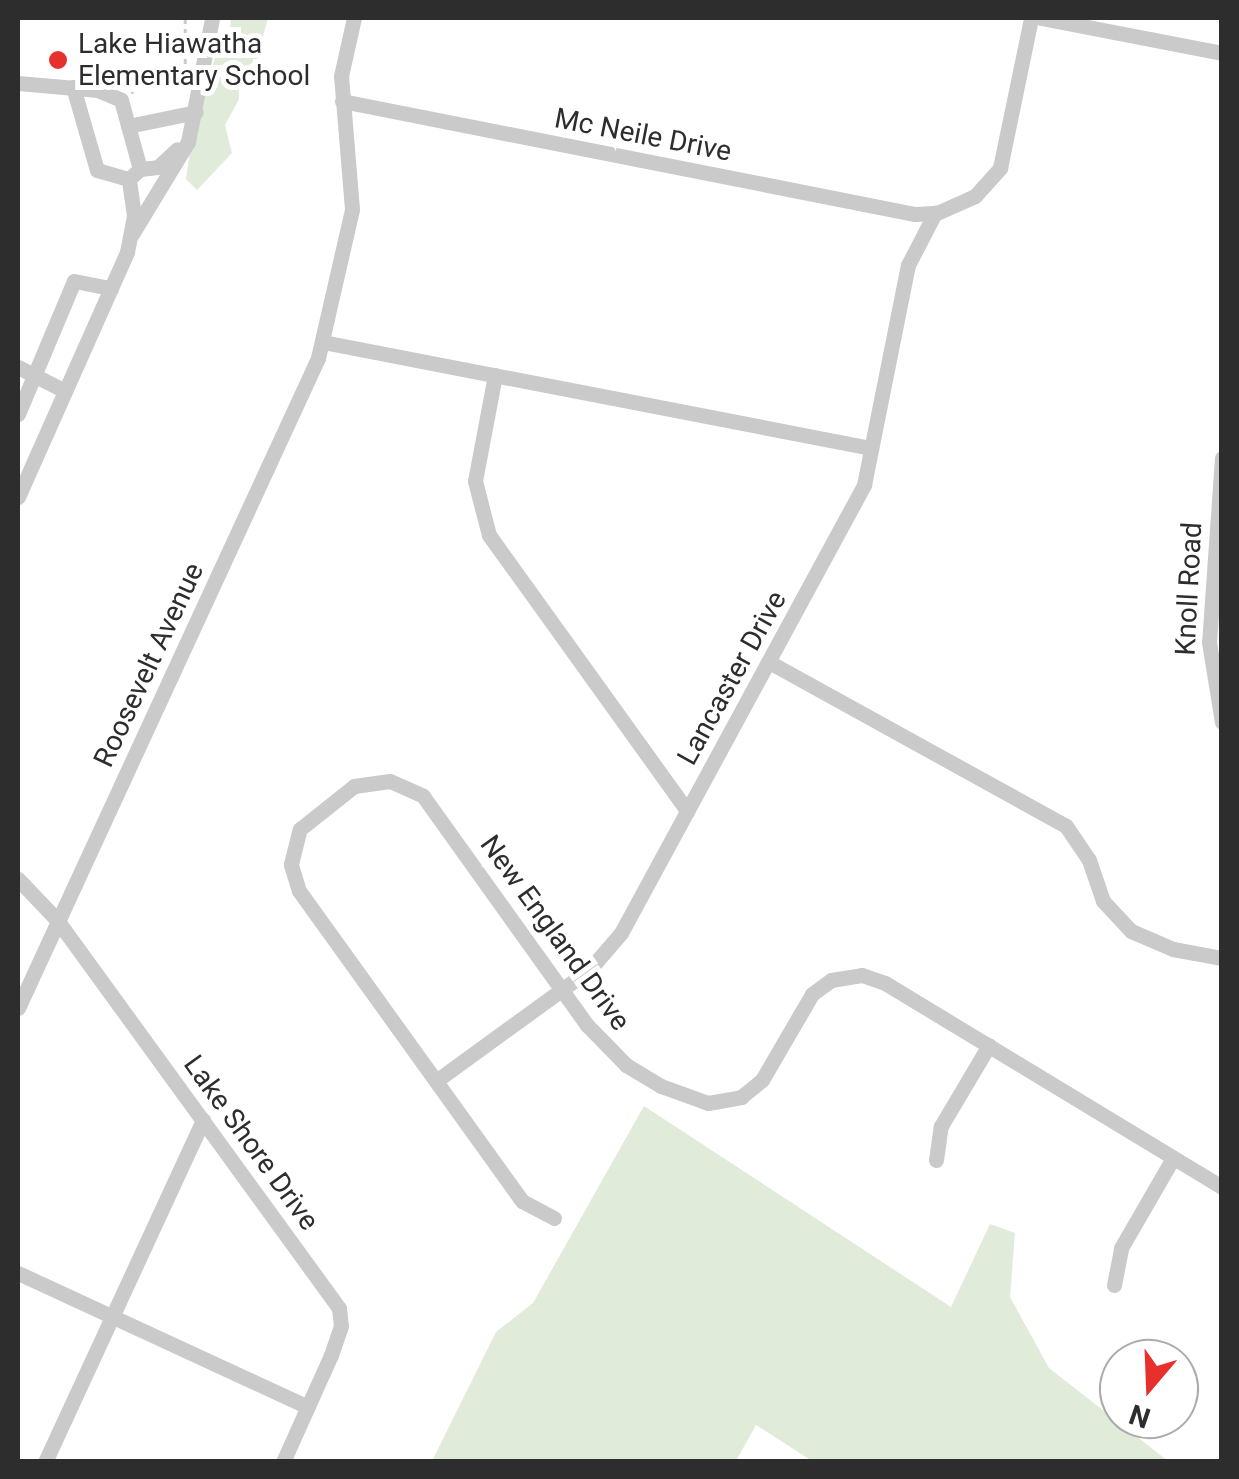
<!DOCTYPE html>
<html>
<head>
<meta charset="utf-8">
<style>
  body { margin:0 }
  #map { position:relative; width:1239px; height:1479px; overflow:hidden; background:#fff; font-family:Roboto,sans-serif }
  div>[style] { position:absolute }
  .green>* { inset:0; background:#e1ebda }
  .path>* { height:2.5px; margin-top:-1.25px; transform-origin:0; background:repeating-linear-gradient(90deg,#cacaca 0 5px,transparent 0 10px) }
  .minor>* { height:15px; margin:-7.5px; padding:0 7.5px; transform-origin:7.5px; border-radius:7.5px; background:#cacaca }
  .dots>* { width:28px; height:28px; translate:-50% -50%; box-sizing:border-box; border:5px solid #fff; border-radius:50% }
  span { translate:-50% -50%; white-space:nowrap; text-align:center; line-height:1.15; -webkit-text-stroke:10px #fff; paint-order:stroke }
  .poi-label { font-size:28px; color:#2d2d2d }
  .left { translate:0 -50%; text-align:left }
  .street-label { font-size:28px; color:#2d2d2d }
  .frame { position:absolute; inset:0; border:20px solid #2d2d2d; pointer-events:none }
  .north { position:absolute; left:1099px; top:1339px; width:100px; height:100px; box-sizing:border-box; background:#fff; border:2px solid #ababab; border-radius:50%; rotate:199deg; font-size:28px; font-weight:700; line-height:40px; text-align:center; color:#2d2d2d }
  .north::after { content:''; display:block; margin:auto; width:35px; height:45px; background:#e72f2b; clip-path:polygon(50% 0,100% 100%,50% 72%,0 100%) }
</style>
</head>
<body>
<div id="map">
  <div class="green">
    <i style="clip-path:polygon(231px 18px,268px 18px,257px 59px,238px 74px,239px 99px,225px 125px,232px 153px,197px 190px,186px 179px,190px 151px,217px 50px,228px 51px)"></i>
    <i style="clip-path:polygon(644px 1106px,951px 1307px,990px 1224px,1015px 1233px,1010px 1297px,1049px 1368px,1168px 1461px,812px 1461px,756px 1425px,736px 1461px,432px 1461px,496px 1332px,533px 1303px)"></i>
  </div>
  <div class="path">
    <i style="left:97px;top:66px;width:32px;rotate:11deg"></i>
    <i style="left:128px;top:72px;width:22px;rotate:77deg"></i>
    <i style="left:185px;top:74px;width:56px;rotate:-90deg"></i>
  </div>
  <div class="minor">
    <i style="left:1041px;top:18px;width:184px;rotate:10.9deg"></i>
    <i style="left:18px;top:83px;width:80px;rotate:5deg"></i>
    <i style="left:98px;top:90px;width:25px;rotate:23deg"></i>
    <i style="left:121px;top:100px;width:72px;rotate:74.6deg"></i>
    <i style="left:140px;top:169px;width:15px;rotate:138deg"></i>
    <i style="left:73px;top:87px;width:86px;rotate:73.9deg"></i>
    <i style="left:97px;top:170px;width:33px;rotate:16deg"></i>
    <i style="left:342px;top:101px;width:584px;rotate:11.16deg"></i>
    <i style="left:915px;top:214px;width:22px;rotate:-3deg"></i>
    <i style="left:937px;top:213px;width:42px;rotate:-24.1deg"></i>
    <i style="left:975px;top:196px;width:38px;rotate:-48deg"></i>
    <i style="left:1000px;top:168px;width:153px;rotate:-78.3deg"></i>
    <i style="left:128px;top:126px;width:69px;rotate:-11.6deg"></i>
    <i style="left:140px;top:169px;width:18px;rotate:-6deg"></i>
    <i style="left:158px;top:167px;width:26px;rotate:-43deg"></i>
    <i style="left:132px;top:234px;width:108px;rotate:-58.7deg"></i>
    <i style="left:188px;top:142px;width:126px;rotate:-79deg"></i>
    <i style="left:323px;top:342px;width:558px;rotate:10.95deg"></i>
    <i style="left:18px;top:367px;width:53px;rotate:27.1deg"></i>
    <i style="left:495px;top:375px;width:108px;rotate:100.7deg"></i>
    <i style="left:475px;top:481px;width:56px;rotate:75.5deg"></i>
    <i style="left:489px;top:535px;width:340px;rotate:54.3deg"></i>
    <i style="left:18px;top:414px;width:144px;rotate:-67.2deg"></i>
    <i style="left:74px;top:281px;width:38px;rotate:11deg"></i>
    <i style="left:1222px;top:458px;width:184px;rotate:94deg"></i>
    <i style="left:1209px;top:642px;width:81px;rotate:80.8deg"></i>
    <i style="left:18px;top:497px;width:268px;rotate:-66deg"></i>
    <i style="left:127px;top:252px;width:37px;rotate:-79deg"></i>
    <i style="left:134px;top:216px;width:37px;rotate:-98deg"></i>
    <i style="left:769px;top:662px;width:339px;rotate:28.9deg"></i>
    <i style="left:1066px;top:826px;width:41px;rotate:55.9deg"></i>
    <i style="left:1089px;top:860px;width:43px;rotate:71.1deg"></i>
    <i style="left:1103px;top:901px;width:41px;rotate:47deg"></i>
    <i style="left:1131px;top:931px;width:46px;rotate:23.2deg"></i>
    <i style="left:1173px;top:949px;width:50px;rotate:10.4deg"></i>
    <i style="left:18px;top:879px;width:57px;rotate:46.4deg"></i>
    <i style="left:57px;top:920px;width:480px;rotate:54deg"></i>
    <i style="left:339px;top:1308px;width:18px;rotate:84deg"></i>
    <i style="left:341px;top:1326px;width:31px;rotate:109deg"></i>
    <i style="left:331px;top:1355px;width:117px;rotate:114.2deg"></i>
    <i style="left:18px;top:1008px;width:716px;rotate:-65.22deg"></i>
    <i style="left:318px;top:358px;width:153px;rotate:-77.1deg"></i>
    <i style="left:352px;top:209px;width:133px;rotate:-94.7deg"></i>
    <i style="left:341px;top:76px;width:59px;rotate:-77.4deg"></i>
    <i style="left:436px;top:1081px;width:190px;rotate:-36deg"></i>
    <i style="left:590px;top:969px;width:48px;rotate:-49.3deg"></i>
    <i style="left:621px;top:933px;width:510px;rotate:-61.52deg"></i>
    <i style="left:864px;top:485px;width:224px;rotate:-78.7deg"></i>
    <i style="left:908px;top:265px;width:59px;rotate:-62.6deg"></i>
    <i style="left:936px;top:1160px;width:34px;rotate:-82deg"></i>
    <i style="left:941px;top:1126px;width:94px;rotate:-59.3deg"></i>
    <i style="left:554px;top:1218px;width:36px;rotate:-152deg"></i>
    <i style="left:522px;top:1201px;width:382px;rotate:-125.7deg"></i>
    <i style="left:299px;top:891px;width:28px;rotate:-107deg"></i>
    <i style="left:291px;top:864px;width:36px;rotate:-76deg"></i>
    <i style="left:300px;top:829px;width:69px;rotate:-38.5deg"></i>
    <i style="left:354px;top:786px;width:36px;rotate:-8deg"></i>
    <i style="left:390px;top:781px;width:36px;rotate:24deg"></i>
    <i style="left:423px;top:796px;width:282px;rotate:54.4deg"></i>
    <i style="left:587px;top:1025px;width:56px;rotate:45.7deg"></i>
    <i style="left:626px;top:1065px;width:41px;rotate:31deg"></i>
    <i style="left:661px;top:1086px;width:50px;rotate:19.9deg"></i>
    <i style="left:708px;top:1103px;width:34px;rotate:-10deg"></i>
    <i style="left:741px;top:1097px;width:27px;rotate:-39deg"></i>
    <i style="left:762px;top:1080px;width:99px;rotate:-59.8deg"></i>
    <i style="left:812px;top:994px;width:24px;rotate:-36deg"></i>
    <i style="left:831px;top:980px;width:31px;rotate:-9deg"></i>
    <i style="left:862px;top:975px;width:24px;rotate:19deg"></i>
    <i style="left:885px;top:983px;width:394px;rotate:31.2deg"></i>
    <i style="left:18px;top:1273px;width:319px;rotate:24.8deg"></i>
    <i style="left:1114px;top:1285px;width:38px;rotate:-79deg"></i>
    <i style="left:1121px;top:1248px;width:104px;rotate:-60deg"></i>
    <i style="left:45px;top:1462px;width:377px;rotate:-65.2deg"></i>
  </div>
  <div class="dots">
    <i style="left:58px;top:60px;background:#e72f2b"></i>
  </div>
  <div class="poi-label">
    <span class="left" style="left:78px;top:60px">Lake Hiawatha<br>Elementary School</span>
  </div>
  <div class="street-label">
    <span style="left:643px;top:135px;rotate:11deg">Mc Neile Drive</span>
    <span style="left:1189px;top:589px;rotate:-87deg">Knoll Road</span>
    <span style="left:149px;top:665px;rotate:-65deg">Roosevelt Avenue</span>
    <span style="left:732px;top:678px;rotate:-61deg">Lancaster Drive</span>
    <span style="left:555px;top:933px;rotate:54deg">New England Drive</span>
    <span style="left:251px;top:1143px;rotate:54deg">Lake Shore Drive</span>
  </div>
  <div class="frame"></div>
  <div class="north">N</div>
</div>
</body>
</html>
